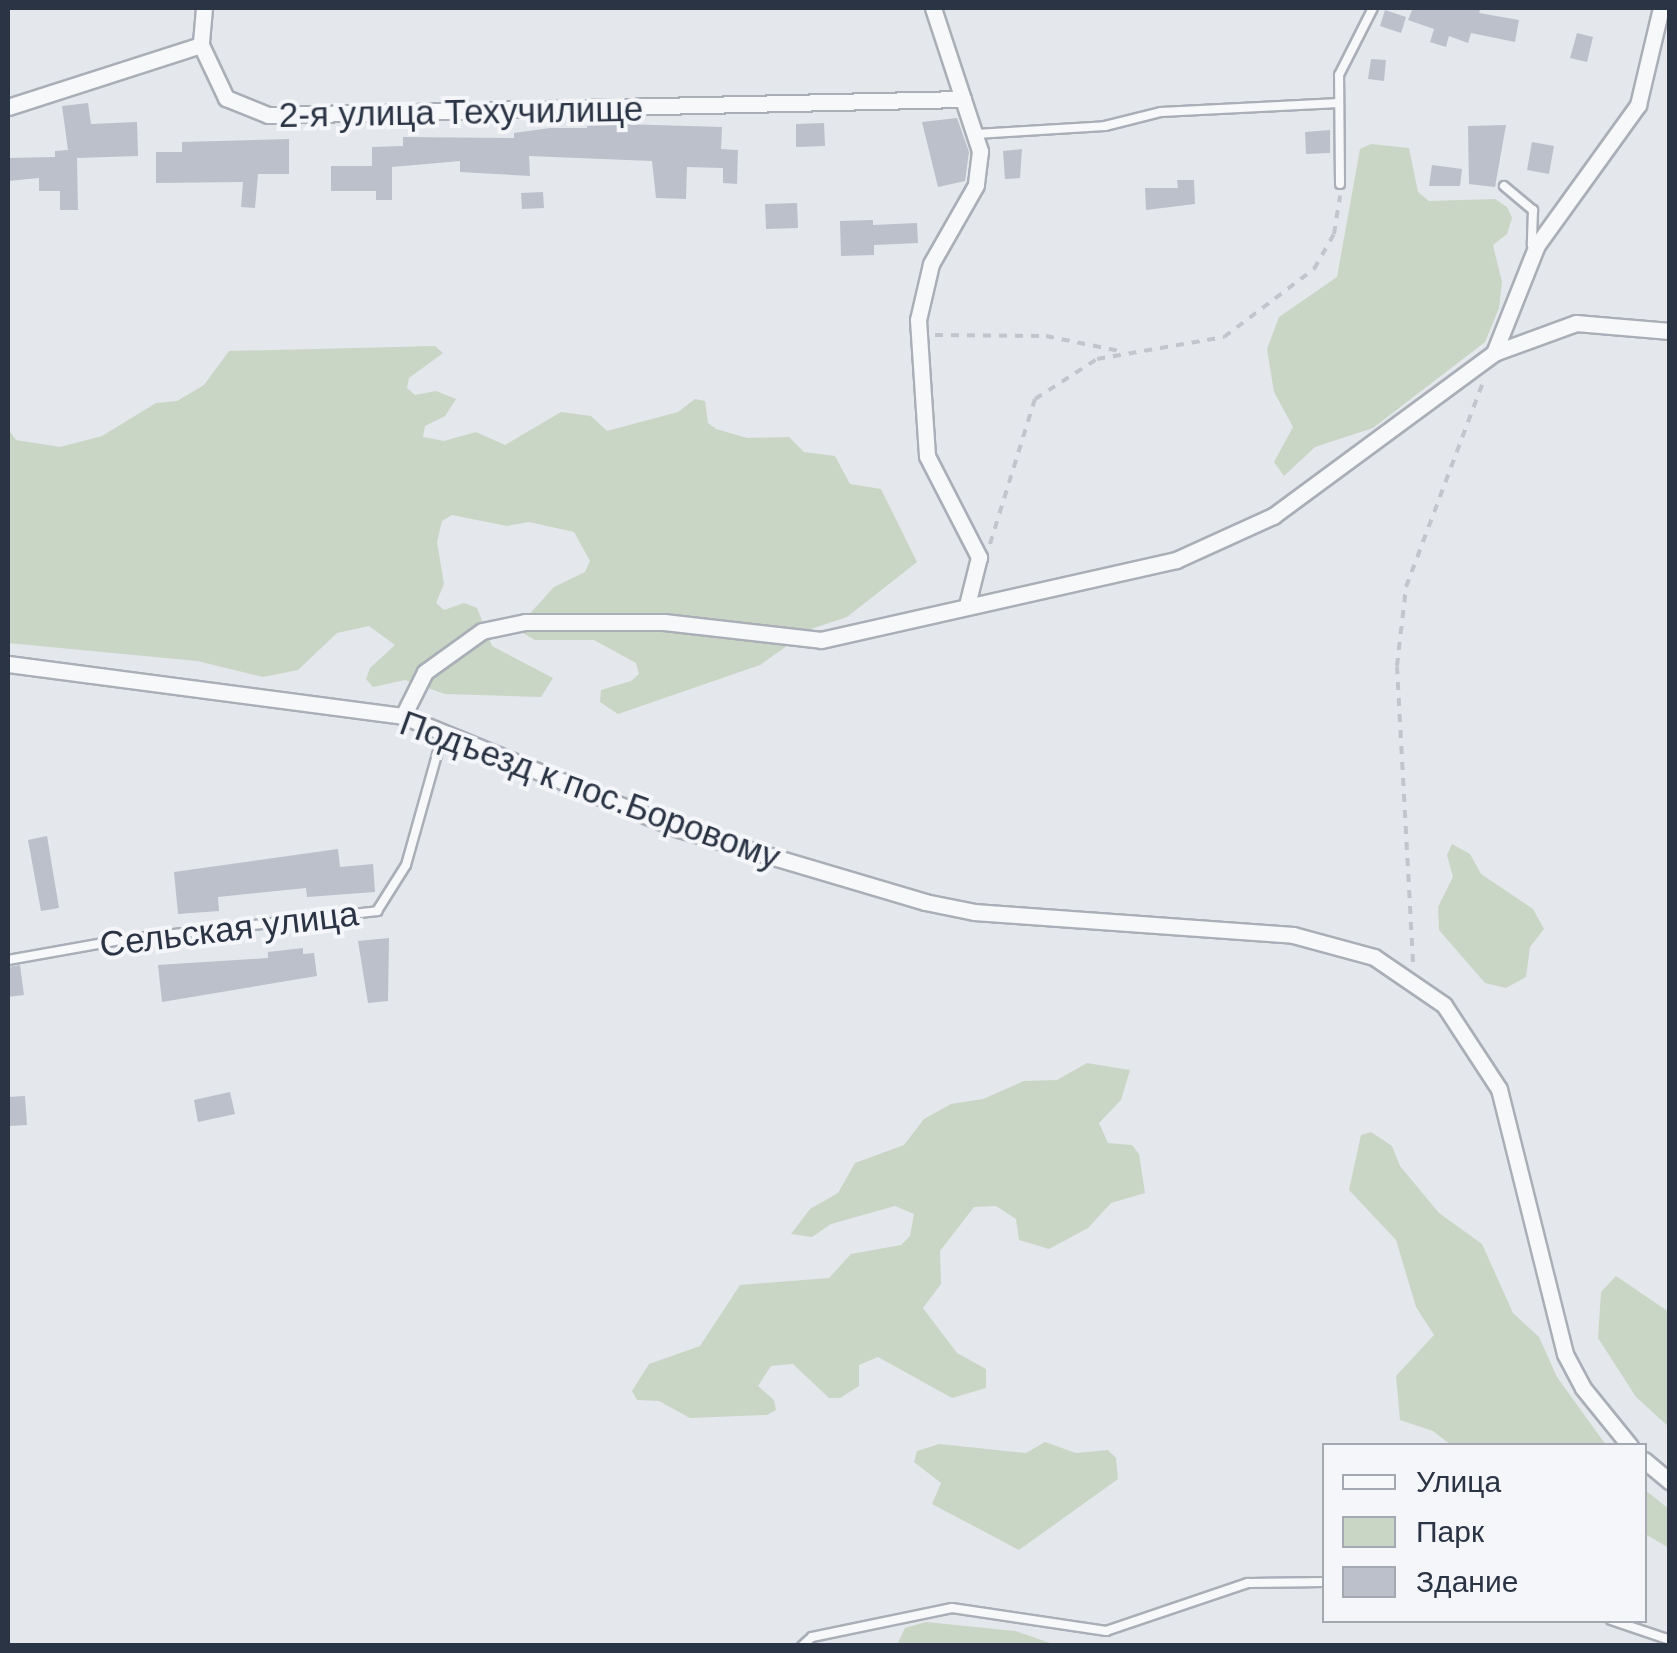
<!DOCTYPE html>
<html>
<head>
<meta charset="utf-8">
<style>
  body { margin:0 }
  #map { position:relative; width:1677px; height:1653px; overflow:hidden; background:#e4e7ec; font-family:Arial,sans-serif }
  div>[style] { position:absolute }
  .green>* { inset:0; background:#c9d6c5 }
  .building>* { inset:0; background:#bbc0ca }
  .path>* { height:4px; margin-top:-2px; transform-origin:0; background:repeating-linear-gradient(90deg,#c2c5cb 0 8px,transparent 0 16px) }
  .roads { filter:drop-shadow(2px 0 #a9aeb7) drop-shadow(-2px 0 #a9aeb7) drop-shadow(0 2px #a9aeb7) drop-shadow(0 -2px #a9aeb7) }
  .lane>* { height:8px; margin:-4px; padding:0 4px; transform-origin:4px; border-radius:4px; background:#f7f8fa }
  .street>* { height:15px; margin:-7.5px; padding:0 7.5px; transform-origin:7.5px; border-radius:7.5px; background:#f7f8fa }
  span { translate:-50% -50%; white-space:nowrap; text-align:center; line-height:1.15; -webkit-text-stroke:8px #f4f6f9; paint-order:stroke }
  .street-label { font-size:35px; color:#2b3445 }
  .frame { position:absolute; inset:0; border:10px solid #2b3445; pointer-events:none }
  .legend { position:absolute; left:1322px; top:1443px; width:325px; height:180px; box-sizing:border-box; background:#f4f6f9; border:2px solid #a4a8b1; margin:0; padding:12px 18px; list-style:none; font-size:30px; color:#2b3445 }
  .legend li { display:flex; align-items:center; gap:20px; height:50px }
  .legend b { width:50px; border:2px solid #a4a8b1 }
</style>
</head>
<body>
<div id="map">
  <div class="green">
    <i style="clip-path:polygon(1371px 144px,1409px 148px,1418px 192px,1429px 201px,1495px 199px,1507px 207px,1512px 218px,1507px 234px,1493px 245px,1502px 282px,1499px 308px,1485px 342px,1373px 428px,1315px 447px,1284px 476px,1274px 462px,1293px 427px,1274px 392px,1267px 349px,1279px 317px,1337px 277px,1360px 149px)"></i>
    <i style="clip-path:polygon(435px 346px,443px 353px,409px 378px,407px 388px,415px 395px,436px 391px,456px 399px,445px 416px,425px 426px,423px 437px,444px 441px,476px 432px,505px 445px,561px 412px,591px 416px,607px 431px,678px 412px,695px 399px,705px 401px,708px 423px,716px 429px,747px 438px,789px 437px,804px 452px,835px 456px,850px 484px,881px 489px,917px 562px,847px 617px,811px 629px,760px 665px,618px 714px,600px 702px,601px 690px,631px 681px,639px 674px,636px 663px,594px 640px,535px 640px,523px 633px,525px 619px,554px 587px,585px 572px,590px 561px,574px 532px,529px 522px,507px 526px,452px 515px,442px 521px,437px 542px,444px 584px,436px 603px,444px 610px,464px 603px,477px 608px,492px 646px,553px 678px,541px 697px,445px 694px,405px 680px,373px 687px,366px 679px,370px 668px,395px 645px,369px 626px,337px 633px,298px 670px,263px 677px,197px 661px,8px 643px,8px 429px,16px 440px,60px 447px,102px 436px,156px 403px,177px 401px,204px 385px,229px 351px)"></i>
    <i style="clip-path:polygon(1452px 844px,1470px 854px,1481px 874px,1533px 909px,1544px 929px,1530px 947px,1526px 977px,1506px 988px,1485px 983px,1439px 930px,1438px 907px,1453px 877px,1447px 855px)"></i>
    <i style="clip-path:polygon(1087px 1063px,1130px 1070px,1121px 1100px,1099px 1123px,1108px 1143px,1132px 1145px,1139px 1154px,1145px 1193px,1111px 1203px,1088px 1228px,1049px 1249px,1019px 1240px,1016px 1219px,996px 1206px,974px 1207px,940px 1251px,941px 1284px,923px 1308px,957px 1353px,986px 1369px,986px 1388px,952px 1398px,878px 1357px,859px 1365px,859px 1386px,840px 1398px,829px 1398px,793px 1364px,771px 1366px,758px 1386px,774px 1400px,776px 1410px,767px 1415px,690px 1418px,659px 1401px,637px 1400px,632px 1391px,649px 1364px,700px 1346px,740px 1285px,829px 1278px,851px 1254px,901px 1245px,910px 1236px,914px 1214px,895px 1206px,831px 1224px,812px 1237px,791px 1234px,810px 1209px,838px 1193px,855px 1163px,904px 1145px,924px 1119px,951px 1104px,983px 1099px,1024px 1081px,1057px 1080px)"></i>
    <i style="clip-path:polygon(1371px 1132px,1392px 1146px,1400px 1166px,1439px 1213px,1482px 1244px,1513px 1313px,1539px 1337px,1557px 1377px,1606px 1445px,1451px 1445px,1433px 1431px,1400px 1420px,1396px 1376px,1434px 1335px,1416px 1307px,1396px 1240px,1349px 1190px,1361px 1135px)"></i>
    <i style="clip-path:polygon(1616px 1276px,1669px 1312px,1669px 1427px,1636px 1397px,1598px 1338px,1601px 1292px)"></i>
    <i style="clip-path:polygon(1045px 1442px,1076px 1453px,1108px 1450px,1116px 1458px,1118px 1479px,1019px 1550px,932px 1504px,941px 1483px,914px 1462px,917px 1451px,939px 1444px,1026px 1453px)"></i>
    <i style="clip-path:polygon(1645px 1490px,1669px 1509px,1669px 1548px,1645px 1534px)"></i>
    <i style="clip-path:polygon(926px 1622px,1015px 1631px,1056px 1645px,897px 1645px,905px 1628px)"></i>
  </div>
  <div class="building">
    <i style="clip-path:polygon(1413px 8px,1481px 8px,1479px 13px,1519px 20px,1515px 42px,1471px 33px,1468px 43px,1449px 36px,1446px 47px,1430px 42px,1434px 29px,1408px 20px)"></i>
    <i style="clip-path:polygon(1385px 10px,1406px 17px,1401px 33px,1380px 26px)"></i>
    <i style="clip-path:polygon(1577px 33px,1593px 37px,1587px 62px,1570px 58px)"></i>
    <i style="clip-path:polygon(1371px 59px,1386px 60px,1384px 81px,1368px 79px)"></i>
    <i style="clip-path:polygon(88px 103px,91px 124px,137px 122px,138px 156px,77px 158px,78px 210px,60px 210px,60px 191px,39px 191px,39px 178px,8px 181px,8px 158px,55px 157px,55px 151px,68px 150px,62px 106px)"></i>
    <i style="clip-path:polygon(957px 118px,969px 152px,965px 181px,938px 187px,922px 122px)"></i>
    <i style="clip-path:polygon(587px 123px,722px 127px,721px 149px,738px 150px,737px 184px,723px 183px,723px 168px,687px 167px,686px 199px,656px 198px,652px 161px,529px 156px,530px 176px,460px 172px,460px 161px,392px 167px,392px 200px,376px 200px,376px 191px,331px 191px,331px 166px,372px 166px,372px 147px,403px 146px,403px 137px,514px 138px,514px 133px,550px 128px,587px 128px)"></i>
    <i style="clip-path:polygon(824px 123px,825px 146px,796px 147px,796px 124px)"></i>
    <i style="clip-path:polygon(1506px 125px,1495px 187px,1469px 184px,1468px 126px)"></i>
    <i style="clip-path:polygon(1330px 130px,1330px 153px,1306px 154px,1305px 132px)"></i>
    <i style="clip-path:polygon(289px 139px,289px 174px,258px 174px,255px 208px,241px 207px,243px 182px,156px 183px,156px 152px,182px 152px,182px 142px)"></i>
    <i style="clip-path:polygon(1532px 142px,1554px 146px,1549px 174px,1527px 170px)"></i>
    <i style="clip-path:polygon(1022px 149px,1020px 178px,1005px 179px,1003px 151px)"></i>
    <i style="clip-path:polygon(1432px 165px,1462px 169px,1460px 186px,1429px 186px)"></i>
    <i style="clip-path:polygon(1177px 180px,1194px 180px,1195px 204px,1146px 210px,1145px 188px,1178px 188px)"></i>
    <i style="clip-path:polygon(543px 192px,544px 208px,522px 209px,521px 193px)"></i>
    <i style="clip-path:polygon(797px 203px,798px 228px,766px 229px,765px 204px)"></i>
    <i style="clip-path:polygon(873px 220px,873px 225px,917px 223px,918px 243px,874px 245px,874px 255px,841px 256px,840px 221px)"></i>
    <i style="clip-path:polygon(47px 836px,59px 908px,41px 911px,28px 840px)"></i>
    <i style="clip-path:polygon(338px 849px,340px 867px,373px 864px,375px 892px,307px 897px,306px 888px,218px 897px,219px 911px,178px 914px,174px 872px)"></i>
    <i style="clip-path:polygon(389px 938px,388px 1001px,368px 1003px,358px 941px)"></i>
    <i style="clip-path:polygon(303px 948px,303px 954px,314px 953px,317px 976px,162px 1002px,158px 965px,268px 958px,268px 952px)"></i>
    <i style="clip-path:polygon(20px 965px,24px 995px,8px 997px,8px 967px)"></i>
    <i style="clip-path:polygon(230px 1092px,235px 1114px,198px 1122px,194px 1100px)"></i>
    <i style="clip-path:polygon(25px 1096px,27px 1125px,8px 1126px,8px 1097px)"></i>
  </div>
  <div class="path">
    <i style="left:935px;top:335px;width:111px;rotate:0.5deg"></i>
    <i style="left:1046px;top:336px;width:75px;rotate:11.6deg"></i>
    <i style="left:990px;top:544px;width:152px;rotate:-72.8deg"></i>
    <i style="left:1035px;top:399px;width:74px;rotate:-32.8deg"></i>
    <i style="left:1097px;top:359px;width:129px;rotate:-9.8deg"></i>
    <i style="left:1224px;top:337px;width:113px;rotate:-37.1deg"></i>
    <i style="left:1314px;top:269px;width:40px;rotate:-60.3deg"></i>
    <i style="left:1334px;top:234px;width:39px;rotate:-81deg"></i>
    <i style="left:1413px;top:962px;width:296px;rotate:-93.1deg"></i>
    <i style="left:1397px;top:666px;width:80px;rotate:-83.5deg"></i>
    <i style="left:1406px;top:587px;width:219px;rotate:-69.4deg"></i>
  </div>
  <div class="roads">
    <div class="lane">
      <i style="left:976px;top:134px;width:129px;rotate:-3.5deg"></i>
      <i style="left:1105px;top:126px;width:58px;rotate:-14deg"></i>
      <i style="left:1161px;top:112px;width:178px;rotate:-2.9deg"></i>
      <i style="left:1340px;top:184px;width:109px;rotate:-90.5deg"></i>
      <i style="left:1339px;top:75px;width:75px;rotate:-63.1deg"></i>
      <i style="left:1504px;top:186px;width:38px;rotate:40deg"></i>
      <i style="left:1533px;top:210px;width:35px;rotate:92deg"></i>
      <i style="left:8px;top:960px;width:114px;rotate:-10.1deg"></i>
      <i style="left:120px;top:940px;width:259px;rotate:-6.4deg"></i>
      <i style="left:377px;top:911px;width:54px;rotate:-57.8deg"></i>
      <i style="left:406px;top:865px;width:137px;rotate:-74.3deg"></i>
      <i style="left:1611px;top:1620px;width:62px;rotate:18.7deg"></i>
      <i style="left:802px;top:1646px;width:13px;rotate:-42deg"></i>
      <i style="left:812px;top:1637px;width:143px;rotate:-11.7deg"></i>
      <i style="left:952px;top:1608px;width:156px;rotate:8.5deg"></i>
      <i style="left:1106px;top:1631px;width:150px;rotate:-18.7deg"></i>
      <i style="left:1248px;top:1583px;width:76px;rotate:-0.8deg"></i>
    </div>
    <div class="street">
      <i style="left:204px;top:8px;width:37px;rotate:95deg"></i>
      <i style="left:201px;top:45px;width:59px;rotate:64.7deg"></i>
      <i style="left:226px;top:98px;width:45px;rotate:22deg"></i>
      <i style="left:268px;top:115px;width:695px;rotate:-1.32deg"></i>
      <i style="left:933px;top:8px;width:151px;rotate:71.8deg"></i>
      <i style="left:980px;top:151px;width:34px;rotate:97deg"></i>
      <i style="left:976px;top:185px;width:91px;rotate:119.7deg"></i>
      <i style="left:931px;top:264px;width:57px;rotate:103.1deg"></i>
      <i style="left:918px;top:320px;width:136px;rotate:86.2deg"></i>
      <i style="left:927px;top:456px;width:114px;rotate:62.8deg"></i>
      <i style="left:979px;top:557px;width:49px;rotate:104deg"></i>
      <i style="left:8px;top:107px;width:203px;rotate:-17.8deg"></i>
      <i style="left:1494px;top:353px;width:87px;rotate:-20.1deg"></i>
      <i style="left:1576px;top:323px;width:94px;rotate:4.9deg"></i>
      <i style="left:8px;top:664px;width:398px;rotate:7.5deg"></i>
      <i style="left:403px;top:716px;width:298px;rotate:22.3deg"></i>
      <i style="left:679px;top:829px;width:257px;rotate:16.5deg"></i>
      <i style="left:925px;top:902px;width:50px;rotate:11.5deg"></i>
      <i style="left:974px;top:912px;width:320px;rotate:4.1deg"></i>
      <i style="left:1293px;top:935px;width:84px;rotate:15.2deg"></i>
      <i style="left:1374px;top:957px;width:85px;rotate:34.4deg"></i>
      <i style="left:1444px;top:1005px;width:100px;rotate:56.8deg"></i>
      <i style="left:1499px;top:1089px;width:273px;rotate:76deg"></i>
      <i style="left:1565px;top:1354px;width:38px;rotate:62deg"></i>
      <i style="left:1583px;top:1388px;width:75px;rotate:51deg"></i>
      <i style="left:403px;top:716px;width:49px;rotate:-63.4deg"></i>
      <i style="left:425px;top:672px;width:70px;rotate:-35.7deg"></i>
      <i style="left:482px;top:631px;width:44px;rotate:-11.8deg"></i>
      <i style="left:525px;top:622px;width:139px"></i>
      <i style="left:664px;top:622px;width:158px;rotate:6.5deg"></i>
      <i style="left:821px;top:640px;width:364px;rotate:-12.7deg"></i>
      <i style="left:1176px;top:560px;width:107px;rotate:-24.4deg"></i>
      <i style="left:1273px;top:516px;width:275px;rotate:-36.4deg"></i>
      <i style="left:1494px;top:353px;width:116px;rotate:-68.3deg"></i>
      <i style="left:1537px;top:245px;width:173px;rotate:-54.2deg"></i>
      <i style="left:1638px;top:105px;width:100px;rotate:-76.7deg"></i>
      <i style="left:1644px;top:1460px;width:34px;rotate:40deg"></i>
    </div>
  </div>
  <div class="street-label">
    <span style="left:461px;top:112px;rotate:-1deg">2-я улица Техучилище</span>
    <span style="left:590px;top:790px;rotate:20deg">Подъезд к пос.Боровому</span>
    <span style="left:229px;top:929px;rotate:-7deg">Сельская улица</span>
  </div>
  <div class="frame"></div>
  <ul class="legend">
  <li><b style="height:12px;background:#f7f8fa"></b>Улица</li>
  <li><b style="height:28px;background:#c9d6c5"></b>Парк</li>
  <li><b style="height:28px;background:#bbc0ca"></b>Здание</li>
  </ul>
</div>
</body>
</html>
